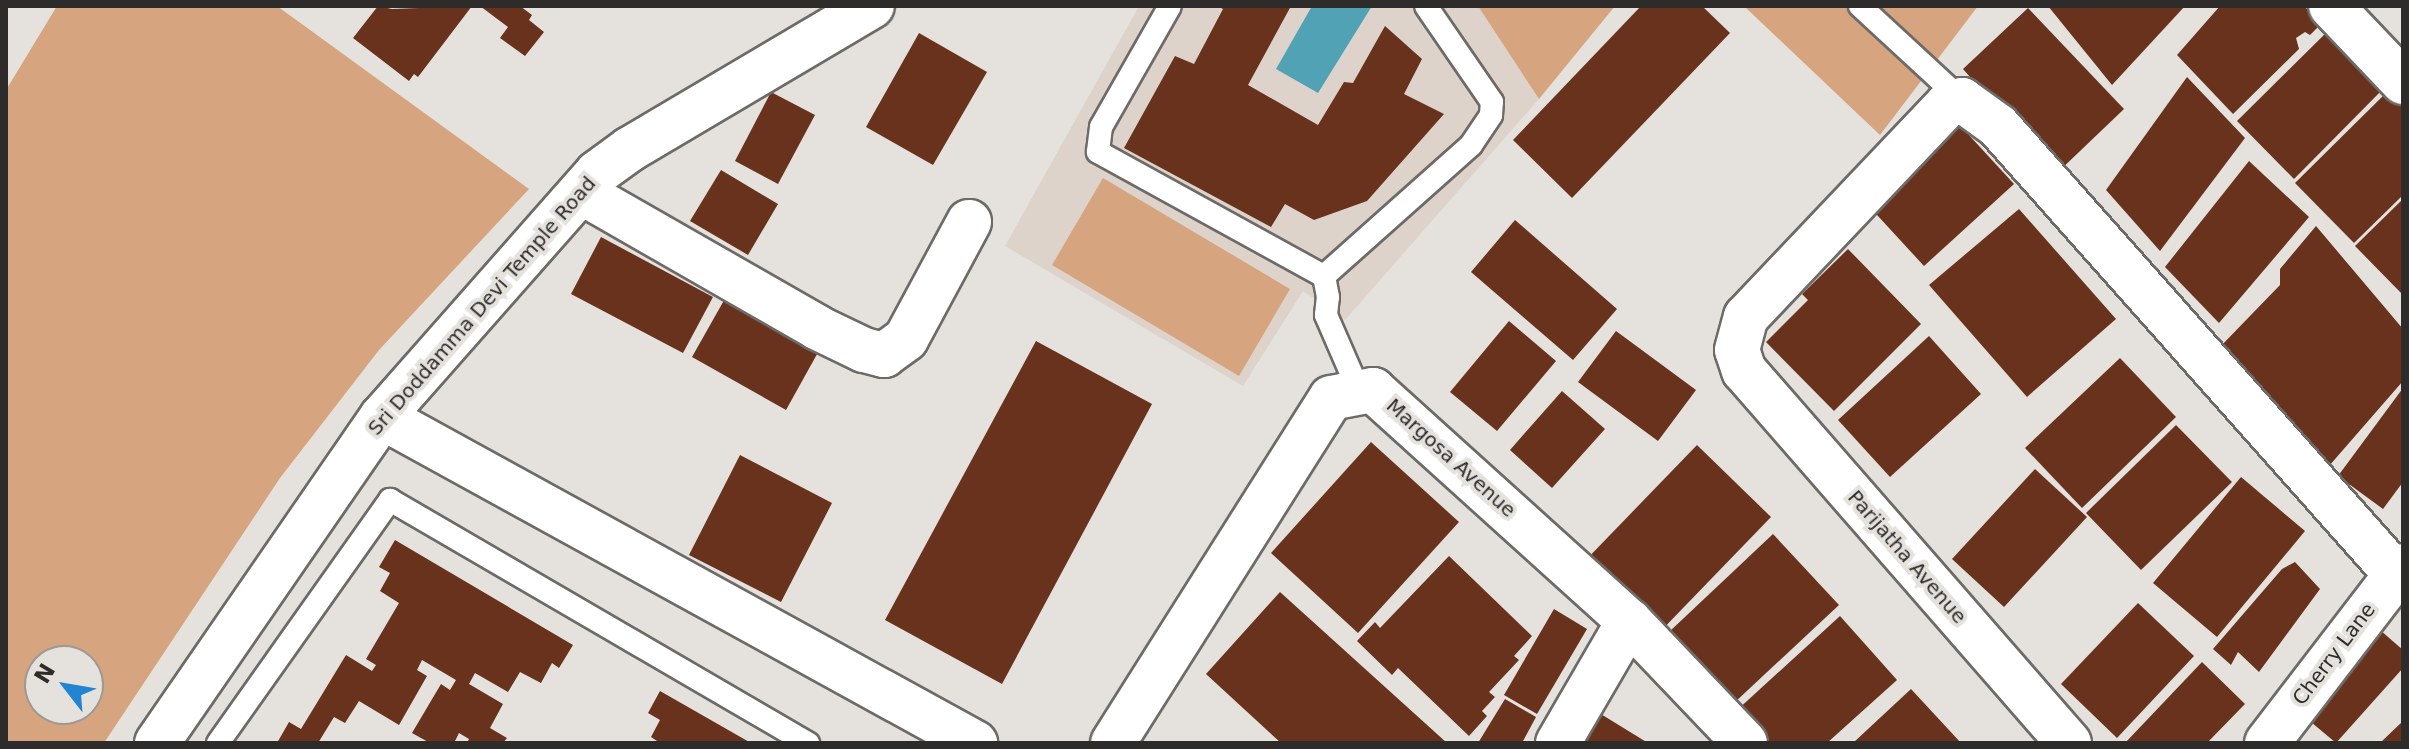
<!DOCTYPE html>
<html>
<head>
<meta charset="utf-8">
<style>
  body { margin:0 }
  #map { position:relative; width:2409px; height:749px; overflow:hidden; background:#e5e1dd; font-family:"DejaVu Sans",sans-serif }
  div>[style] { position:absolute }
  .built>* { inset:0; background:#ddd3cb }
  .green>* { inset:0; background:#d6a47e }
  .water>* { inset:0; background:#51a2b5 }
  .building>* { inset:0; background:#68321c }
  .roads { filter:drop-shadow(2px 0 #6e6a67) drop-shadow(-2px 0 #6e6a67) drop-shadow(0 2px #6e6a67) drop-shadow(0 -2px #6e6a67) }
  .service>* { height:22px; margin:-11px; padding:0 11px; transform-origin:11px; border-radius:11px; background:#fff }
  .minor>* { height:44px; margin:-22px; padding:0 22px; transform-origin:22px; border-radius:22px; background:#fff }
  .tertiary>* { height:44px; margin:-22px; padding:0 22px; transform-origin:22px; border-radius:22px; background:#fff }
  span { translate:-50% -50%; white-space:nowrap; text-align:center; line-height:1.15; -webkit-text-stroke:8px #e5e1dd; paint-order:stroke }
  .street-label { font-size:20px; color:#2e2c2b }
  .frame { position:absolute; inset:0; border:8px solid #2e2c2b; pointer-events:none }
  .north { position:absolute; left:24px; top:645px; width:80px; height:80px; box-sizing:border-box; background:#e5e1dd; border:2px solid #9c9996; border-radius:50%; rotate:301deg; font-size:22px; font-weight:700; line-height:32px; text-align:center; color:#2e2c2b }
  .north::after { content:''; display:block; margin:auto; width:28px; height:36px; background:#2185d1; clip-path:polygon(50% 0,100% 100%,50% 72%,0 100%) }
</style>
</head>
<body>
<div id="map">
  <div class="built">
    <i style="clip-path:polygon(1139px 6px,1478px 6px,1539px 99px,1345px 320px,1303px 291px,1243px 386px,1005px 246px)"></i>
  </div>
  <div class="green">
    <i style="clip-path:polygon(evenodd,57px 6px,277px 6px,529px 189px,379px 350px,280px 478px,104px 743px,6px 743px,6px 90px,57px 6px,88px 661px,88px 709px,40px 709px,40px 661px,88px 661px)"></i>
    <i style="clip-path:polygon(1478px 6px,1615px 6px,1539px 99px)"></i>
    <i style="clip-path:polygon(1744px 6px,1978px 6px,1880px 135px)"></i>
    <i style="clip-path:polygon(1103px 178px,1290px 289px,1239px 376px,1052px 265px)"></i>
  </div>
  <div class="water">
    <i style="clip-path:polygon(1312px 6px,1372px 6px,1318px 93px,1276px 69px)"></i>
  </div>
  <div class="building">
    <i style="clip-path:polygon(378px 6px,392px 9px,472px 6px,418px 77px,414px 74px,409px 81px,353px 38px)"></i>
    <i style="clip-path:polygon(480px 6px,520px 6px,532px 15px,529px 20px,544px 32px,525px 56px,500px 38px,508px 27px)"></i>
    <i style="clip-path:polygon(1217px 6px,1291px 6px,1248px 85px,1318px 125px,1344px 82px,1353px 83px,1385px 26px,1422px 59px,1404px 94px,1444px 114px,1367px 201px,1314px 220px,1285px 204px,1271px 227px,1124px 148px,1175px 56px,1194px 64px,1223px 9px)"></i>
    <i style="clip-path:polygon(1641px 6px,1702px 6px,1730px 33px,1572px 198px,1513px 140px)"></i>
    <i style="clip-path:polygon(2048px 6px,2185px 6px,2112px 85px)"></i>
    <i style="clip-path:polygon(2220px 6px,2304px 6px,2321px 24px,2310px 35px,2305px 32px,2296px 38px,2299px 49px,2233px 114px,2177px 55px)"></i>
    <i style="clip-path:polygon(2028px 8px,2124px 109px,2056px 174px,1963px 69px)"></i>
    <i style="clip-path:polygon(2330px 29px,2387px 85px,2294px 179px,2237px 121px)"></i>
    <i style="clip-path:polygon(919px 33px,987px 72px,933px 165px,866px 127px)"></i>
    <i style="clip-path:polygon(2187px 77px,2245px 138px,2160px 251px,2106px 190px)"></i>
    <i style="clip-path:polygon(2388px 91px,2403px 107px,2403px 195px,2354px 243px,2295px 183px)"></i>
    <i style="clip-path:polygon(771px 92px,815px 115px,778px 184px,735px 161px)"></i>
    <i style="clip-path:polygon(1956px 121px,2014px 184px,1924px 266px,1866px 203px)"></i>
    <i style="clip-path:polygon(2249px 161px,2309px 217px,2219px 323px,2165px 267px)"></i>
    <i style="clip-path:polygon(721px 170px,778px 204px,748px 255px,690px 221px)"></i>
    <i style="clip-path:polygon(2403px 199px,2403px 295px,2355px 246px)"></i>
    <i style="clip-path:polygon(2019px 209px,2116px 319px,2027px 397px,1929px 285px)"></i>
    <i style="clip-path:polygon(1515px 220px,1617px 309px,1573px 360px,1471px 272px)"></i>
    <i style="clip-path:polygon(2316px 226px,2403px 329px,2403px 381px,2329px 466px,2219px 348px,2280px 285px,2280px 269px)"></i>
    <i style="clip-path:polygon(601px 237px,713px 297px,683px 353px,571px 294px)"></i>
    <i style="clip-path:polygon(1848px 249px,1921px 324px,1834px 411px,1766px 342px,1808px 300px,1802px 294px)"></i>
    <i style="clip-path:polygon(727px 295px,821px 347px,786px 410px,692px 357px)"></i>
    <i style="clip-path:polygon(1509px 321px,1556px 361px,1497px 431px,1450px 392px)"></i>
    <i style="clip-path:polygon(1616px 331px,1696px 390px,1658px 441px,1578px 382px)"></i>
    <i style="clip-path:polygon(1929px 336px,1981px 394px,1890px 477px,1838px 420px)"></i>
    <i style="clip-path:polygon(1036px 341px,1152px 404px,1002px 684px,885px 620px)"></i>
    <i style="clip-path:polygon(2120px 358px,2176px 417px,2082px 508px,2025px 448px)"></i>
    <i style="clip-path:polygon(2403px 388px,2403px 482px,2383px 509px,2338px 476px)"></i>
    <i style="clip-path:polygon(1562px 391px,1605px 429px,1552px 488px,1510px 450px)"></i>
    <i style="clip-path:polygon(2176px 425px,2232px 482px,2141px 570px,2086px 513px)"></i>
    <i style="clip-path:polygon(1371px 442px,1459px 522px,1358px 633px,1271px 553px)"></i>
    <i style="clip-path:polygon(1697px 445px,1771px 517px,1656px 636px,1582px 564px)"></i>
    <i style="clip-path:polygon(740px 455px,832px 503px,781px 602px,689px 555px)"></i>
    <i style="clip-path:polygon(2035px 469px,2087px 517px,2004px 607px,1952px 559px)"></i>
    <i style="clip-path:polygon(2241px 477px,2305px 531px,2217px 637px,2153px 583px)"></i>
    <i style="clip-path:polygon(1773px 534px,1839px 605px,1734px 703px,1669px 632px)"></i>
    <i style="clip-path:polygon(395px 540px,573px 645px,559px 668px,552px 663px,541px 683px,520px 672px,508px 692px,475px 673px,469px 684px,503px 704px,490px 728px,507px 738px,503px 743px,467px 743px,469px 739px,459px 733px,454px 743px,430px 743px,412px 733px,441px 684px,450px 690px,456px 680px,422px 660px,417px 670px,427px 676px,399px 725px,359px 701px,345px 723px,334px 717px,318px 743px,277px 743px,289px 722px,301px 729px,346px 655px,372px 671px,376px 665px,366px 659px,399px 603px,380px 591px,390px 573px,379px 567px)"></i>
    <i style="clip-path:polygon(1449px 556px,1532px 636px,1514px 656px,1519px 660px,1489px 692px,1495px 697px,1482px 711px,1487px 716px,1469px 736px,1398px 668px,1392px 675px,1357px 641px,1375px 622px,1380px 628px)"></i>
    <i style="clip-path:polygon(2295px 562px,2320px 589px,2259px 672px,2238px 652px,2231px 665px,2213px 649px,2282px 569px)"></i>
    <i style="clip-path:polygon(1280px 592px,1447px 743px,1281px 743px,1206px 674px)"></i>
    <i style="clip-path:polygon(2138px 603px,2194px 656px,2117px 738px,2061px 684px)"></i>
    <i style="clip-path:polygon(1554px 609px,1587px 629px,1537px 714px,1504px 695px)"></i>
    <i style="clip-path:polygon(1840px 616px,1897px 680px,1827px 743px,1763px 743px,1735px 712px)"></i>
    <i style="clip-path:polygon(2380px 630px,2403px 650px,2403px 668px,2336px 743px,2305px 717px)"></i>
    <i style="clip-path:polygon(2202px 662px,2245px 704px,2207px 743px,2125px 743px)"></i>
    <i style="clip-path:polygon(1911px 689px,1961px 743px,1853px 743px)"></i>
    <i style="clip-path:polygon(660px 691px,751px 743px,660px 743px,651px 737px,660px 720px,648px 713px)"></i>
    <i style="clip-path:polygon(1505px 699px,1536px 717px,1522px 743px,1478px 743px)"></i>
    <i style="clip-path:polygon(1591px 708px,1648px 743px,1570px 743px)"></i>
    <i style="clip-path:polygon(2403px 721px,2403px 743px,2380px 743px)"></i>
  </div>
  <div class="roads">
    <div class="service">
      <i style="left:1170px;top:6px;width:139px;rotate:119.7deg"></i>
      <i style="left:1101px;top:127px;width:25px;rotate:97deg"></i>
      <i style="left:1098px;top:152px;width:258px;rotate:28.8deg"></i>
      <i style="left:1860px;top:6px;width:139px;rotate:42.7deg"></i>
      <i style="left:1359px;top:391px;width:83px;rotate:-113.5deg"></i>
      <i style="left:1326px;top:315px;width:18px;rotate:-84deg"></i>
      <i style="left:1328px;top:297px;width:21px;rotate:-101deg"></i>
      <i style="left:1324px;top:276px;width:197px;rotate:-41.7deg"></i>
      <i style="left:1471px;top:145px;width:36px;rotate:-56deg"></i>
      <i style="left:1491px;top:115px;width:13px;rotate:-86deg"></i>
      <i style="left:1492px;top:102px;width:116px;rotate:-124.5deg"></i>
      <i style="left:218px;top:743px;width:298px;rotate:-54.7deg"></i>
      <i style="left:390px;top:500px;width:484px;rotate:30.2deg"></i>
    </div>
    <div class="minor">
      <i style="left:2331px;top:6px;width:105px;rotate:46.5deg"></i>
      <i style="left:581px;top:192px;width:273px;rotate:29.8deg"></i>
      <i style="left:818px;top:328px;width:51px;rotate:25.6deg"></i>
      <i style="left:864px;top:350px;width:21px;rotate:14deg"></i>
      <i style="left:884px;top:355px;width:27px;rotate:-36deg"></i>
      <i style="left:906px;top:339px;width:133px;rotate:-61.7deg"></i>
      <i style="left:382px;top:417px;width:677px;rotate:28.8deg"></i>
      <i style="left:1113px;top:743px;width:408px;rotate:-57.7deg"></i>
      <i style="left:1331px;top:398px;width:43px;rotate:-10.8deg"></i>
      <i style="left:1373px;top:390px;width:345px;rotate:42.1deg"></i>
      <i style="left:1629px;top:621px;width:168px;rotate:46.4deg"></i>
      <i style="left:1558px;top:743px;width:141px;rotate:-59.8deg"></i>
      <i style="left:2069px;top:743px;width:494px;rotate:-131.1deg"></i>
      <i style="left:1744px;top:371px;width:22px;rotate:-108deg"></i>
      <i style="left:1737px;top:350px;width:34px;rotate:-75deg"></i>
      <i style="left:1746px;top:317px;width:292px;rotate:-46.5deg"></i>
      <i style="left:1947px;top:105px;width:16px;rotate:-18deg"></i>
      <i style="left:1962px;top:100px;width:44px;rotate:35.8deg"></i>
      <i style="left:1998px;top:126px;width:610px;rotate:48.39deg"></i>
      <i style="left:2267px;top:743px;width:223px;rotate:-52.5deg"></i>
    </div>
    <div class="tertiary">
      <i style="left:157px;top:743px;width:396px;rotate:-55.4deg"></i>
      <i style="left:382px;top:417px;width:325px;rotate:-48.6deg"></i>
      <i style="left:597px;top:173px;width:41px;rotate:-36deg"></i>
      <i style="left:630px;top:149px;width:281px;rotate:-30.6deg"></i>
    </div>
  </div>
  <div class="street-label">
    <span style="left:482px;top:306px;rotate:-49deg">Sri Doddamma Devi Temple Road</span>
    <span style="left:1451px;top:458px;rotate:42deg">Margosa Avenue</span>
    <span style="left:1907px;top:557px;rotate:49deg">Parijatha Avenue</span>
    <span style="left:2334px;top:654px;rotate:-53deg">Cherry Lane</span>
  </div>
  <div class="frame"></div>
  <div class="north">N</div>
</div>
</body>
</html>
